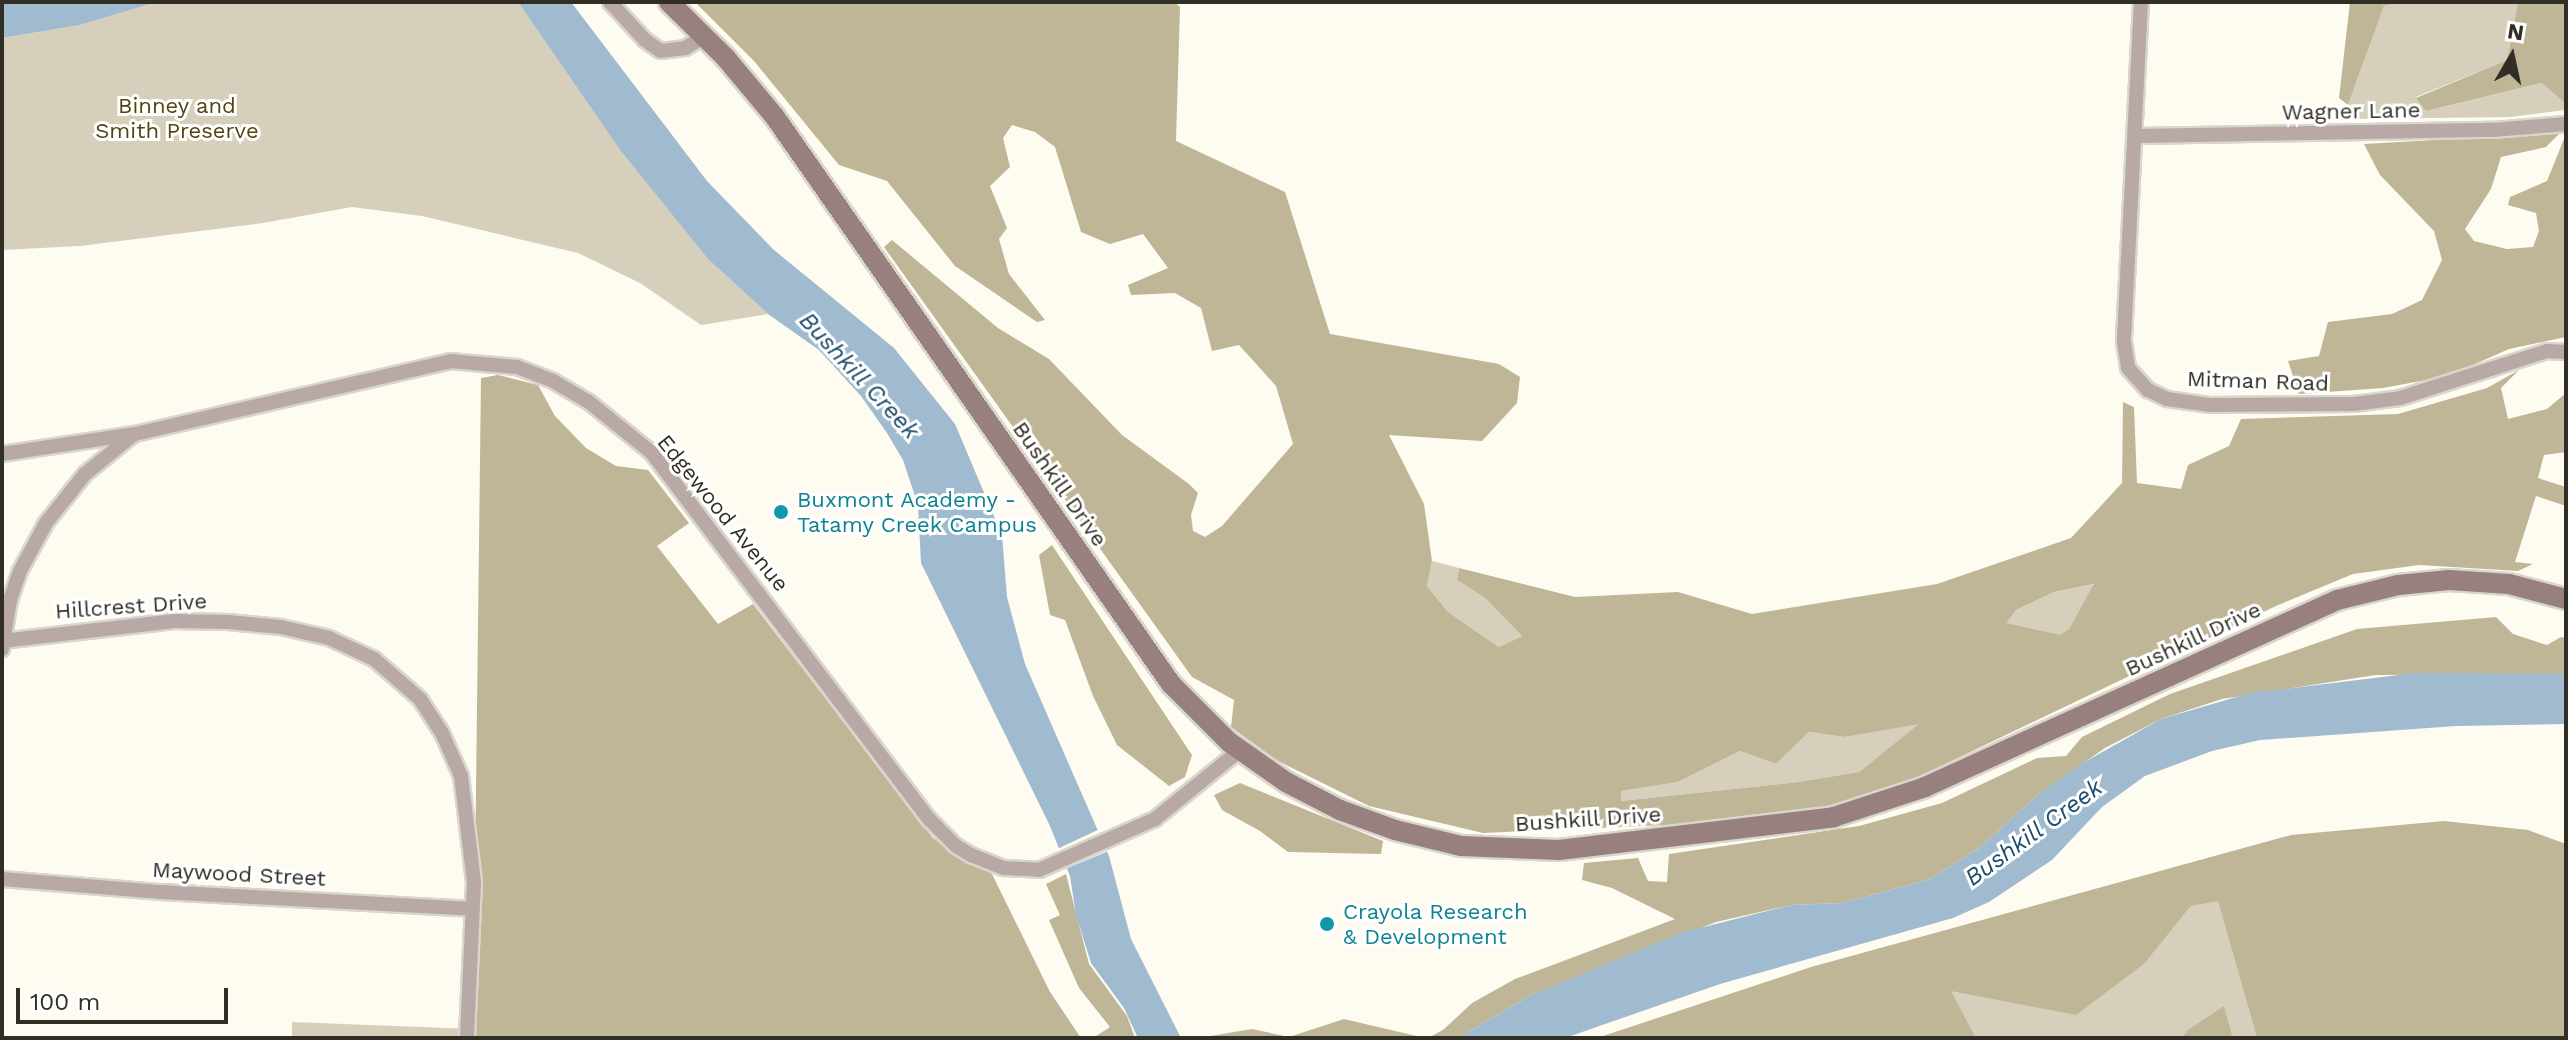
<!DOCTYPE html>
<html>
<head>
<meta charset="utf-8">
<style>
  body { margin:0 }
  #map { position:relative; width:2568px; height:1040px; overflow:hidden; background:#fefbf1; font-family:"Work Sans",sans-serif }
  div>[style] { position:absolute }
  .green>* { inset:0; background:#d5cfbc }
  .forest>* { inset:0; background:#bfb698 }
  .water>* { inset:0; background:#a0bbcf }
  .pier>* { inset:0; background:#fefbf1 }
  .roads { filter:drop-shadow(2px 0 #d9d6cc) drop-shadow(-2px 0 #d9d6cc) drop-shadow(0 2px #d9d6cc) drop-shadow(0 -2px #d9d6cc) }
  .minor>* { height:14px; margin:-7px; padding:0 7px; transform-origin:7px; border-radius:7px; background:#b8a8a6 }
  .secondary>* { height:20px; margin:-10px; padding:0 10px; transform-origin:10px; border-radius:10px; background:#97807d }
  .dots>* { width:22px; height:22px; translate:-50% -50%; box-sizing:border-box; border:4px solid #fff; border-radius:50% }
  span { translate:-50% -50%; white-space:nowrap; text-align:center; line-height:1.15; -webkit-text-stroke:6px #fff; paint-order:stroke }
  .park-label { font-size:22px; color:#53440f }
  .street-label { font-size:22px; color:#312e25 }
  .culture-label { font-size:22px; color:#0d838f }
  .left { translate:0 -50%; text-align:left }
  .water-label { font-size:24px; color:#1d4c6a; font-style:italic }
  .frame { position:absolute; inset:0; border:4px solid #312e25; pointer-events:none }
  .north { position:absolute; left:2472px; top:16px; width:80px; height:80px; -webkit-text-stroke:6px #fff; paint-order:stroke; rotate:9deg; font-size:22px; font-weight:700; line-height:32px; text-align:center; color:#312e25 }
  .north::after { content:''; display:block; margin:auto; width:28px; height:36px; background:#312e25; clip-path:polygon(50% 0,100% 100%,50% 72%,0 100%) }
  .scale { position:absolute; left:16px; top:988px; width:212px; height:36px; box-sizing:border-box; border:4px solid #312e25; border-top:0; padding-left:10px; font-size:24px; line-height:28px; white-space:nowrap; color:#312e25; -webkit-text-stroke:6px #fff; paint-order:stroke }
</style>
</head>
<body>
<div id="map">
  <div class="green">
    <i style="clip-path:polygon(157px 2px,518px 2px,622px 151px,708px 259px,768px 314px,701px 325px,640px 283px,578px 253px,422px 216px,352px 207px,263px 223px,80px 246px,2px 250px,2px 38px,80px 25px)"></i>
    <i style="clip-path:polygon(2398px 2px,2518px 2px,2507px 60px,2416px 97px,2426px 111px,2543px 83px,2566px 104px,2565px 110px,2511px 117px,2348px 119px,2348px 105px,2384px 6px)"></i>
    <i style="clip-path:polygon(1432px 561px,1459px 568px,1457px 580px,1485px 598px,1522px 636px,1499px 647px,1448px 612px,1427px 586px)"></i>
    <i style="clip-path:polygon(2095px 584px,2069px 629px,2060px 636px,2005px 623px,2016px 610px,2054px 592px)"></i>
    <i style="clip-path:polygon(1921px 723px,1859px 772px,1798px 782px,1621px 801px,1621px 791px,1678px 782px,1740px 751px,1776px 764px,1809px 732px,1845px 737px)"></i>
    <i style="clip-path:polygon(2218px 900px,2257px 1038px,2233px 1038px,2224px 1007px,2182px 1038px,1976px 1038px,1950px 990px,2006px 1000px,2145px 963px,2191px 906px)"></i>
    <i style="clip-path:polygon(292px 1022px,473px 1029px,473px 1038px,292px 1038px)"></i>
  </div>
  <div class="forest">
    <i style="clip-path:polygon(evenodd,695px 2px,1174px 2px,1180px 7px,1176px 141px,1285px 192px,1330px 334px,1499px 364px,1520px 377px,1517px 403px,1482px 441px,1389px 435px,1424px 504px,1432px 561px,1427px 586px,1448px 612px,1499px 647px,1522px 636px,1485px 598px,1457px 580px,1459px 568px,1575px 597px,1678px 592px,1752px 614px,1937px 584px,2071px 538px,2122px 483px,2123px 402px,2134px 407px,2137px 483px,2181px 489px,2188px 465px,2229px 446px,2241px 419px,2398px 414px,2487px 388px,2519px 370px,2501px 388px,2508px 419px,2547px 409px,2566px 393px,2566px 452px,2544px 455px,2538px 478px,2566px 487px,2566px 506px,2536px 496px,2515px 562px,2533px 564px,2518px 571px,2419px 565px,2353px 574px,2276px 606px,1872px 799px,1732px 822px,1483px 833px,1369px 806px,1278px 761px,1231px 727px,1234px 700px,1192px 677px,884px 247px,892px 240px,998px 328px,1049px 359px,1122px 435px,1189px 484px,1198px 493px,1191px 515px,1193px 531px,1205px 537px,1222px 526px,1293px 444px,1276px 386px,1239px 345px,1212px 351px,1201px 308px,1175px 293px,1131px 295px,1128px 285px,1168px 268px,1143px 234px,1110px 244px,1081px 232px,1055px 147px,1035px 132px,1012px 125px,1003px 138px,1010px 167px,990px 186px,1007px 228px,999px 239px,1009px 274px,1045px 320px,1037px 322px,955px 266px,887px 181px,839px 165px,754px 61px,695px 2px,2094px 584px,2069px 629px,2060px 635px,2006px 623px,2016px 610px,2054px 592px,2094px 584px,695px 2px,1919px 724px,1859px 772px,1798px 782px,1621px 801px,1621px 791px,1678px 782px,1740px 751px,1776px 764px,1809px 732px,1845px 737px,1919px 724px)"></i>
    <i style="clip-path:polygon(2350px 2px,2398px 2px,2384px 6px,2348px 105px,2339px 98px)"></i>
    <i style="clip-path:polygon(2518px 2px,2566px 2px,2566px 104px,2542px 83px,2426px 111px,2416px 98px,2507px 60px)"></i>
    <i style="clip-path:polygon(2560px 133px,2546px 147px,2501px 157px,2491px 189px,2465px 229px,2474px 241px,2507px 249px,2533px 247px,2539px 231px,2536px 213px,2508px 205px,2510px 197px,2547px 181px,2566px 134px,2566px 337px,2509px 349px,2448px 376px,2383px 388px,2299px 394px,2288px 361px,2319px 356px,2328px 322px,2392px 314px,2422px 300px,2442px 260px,2434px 231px,2380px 175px,2364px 144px)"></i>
    <i style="clip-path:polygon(498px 375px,538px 385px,555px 416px,586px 448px,616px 466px,648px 470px,689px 523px,657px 546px,718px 624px,753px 604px,933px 838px,991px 872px,1050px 992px,1081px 1038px,473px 1038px,481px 378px)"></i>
    <i style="clip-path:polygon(1052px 545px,1192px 755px,1185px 777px,1169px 786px,1117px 745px,1093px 696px,1065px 620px,1050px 615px,1039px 555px)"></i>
    <i style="clip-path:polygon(2496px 617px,2513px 634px,2547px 645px,2561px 637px,2566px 638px,2566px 674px,2376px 675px,2222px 699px,2161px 719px,2105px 748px,2035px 797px,1979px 848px,1928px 880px,1842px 903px,1791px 905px,1716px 922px,1531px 995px,1458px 1038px,1428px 1038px,1443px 1030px,1472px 1003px,1515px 979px,1675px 919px,1612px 888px,1582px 880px,1584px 863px,1638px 858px,1648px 881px,1667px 882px,1669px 854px,1859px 826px,1942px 803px,2037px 758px,2066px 756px,2082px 737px,2170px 694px,2357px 629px)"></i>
    <i style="clip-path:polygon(1240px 783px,1383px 841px,1381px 854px,1288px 852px,1260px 831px,1222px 810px,1214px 795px)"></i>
    <i style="clip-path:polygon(2444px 821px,2528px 830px,2566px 844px,2566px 1038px,2257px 1038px,2218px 901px,2191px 906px,2145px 963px,2076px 1015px,1951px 991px,1976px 1038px,1597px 1038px,1811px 967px,2291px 835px)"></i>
    <i style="clip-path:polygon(1066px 874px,1089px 964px,1127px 1016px,1135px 1038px,1093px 1038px,1110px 1027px,1079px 988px,1049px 920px,1060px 915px,1046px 884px)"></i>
    <i style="clip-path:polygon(2224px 1006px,2233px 1038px,2182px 1038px,2188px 1030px)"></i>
    <i style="clip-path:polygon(1344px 1019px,1425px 1038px,1199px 1038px,1252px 1029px,1289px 1037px)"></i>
  </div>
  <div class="water">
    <i style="clip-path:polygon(2px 2px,157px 2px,80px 25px,2px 38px)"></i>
    <i style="clip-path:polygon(518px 2px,571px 2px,707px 181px,774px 250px,894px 348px,955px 424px,1002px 535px,1007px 597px,1025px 664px,1109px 856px,1131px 939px,1181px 1038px,1138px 1038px,1124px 1008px,1091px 963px,1076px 915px,1070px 876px,1050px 826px,921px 563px,918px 505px,903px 460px,887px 433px,861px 396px,819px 350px,768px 314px,708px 259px,621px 151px)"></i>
    <i style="clip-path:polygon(2415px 673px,2566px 674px,2566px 724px,2456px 726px,2260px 740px,2212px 751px,2145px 776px,2102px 807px,2052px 860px,1989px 902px,1953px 918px,1720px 984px,1565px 1038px,1458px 1038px,1531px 995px,1684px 932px,1791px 905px,1842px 903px,1928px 880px,1979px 848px,2035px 797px,2081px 764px,2161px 719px,2250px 693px)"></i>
  </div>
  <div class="pier">
    <i style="clip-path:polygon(1102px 828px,1111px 850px,1063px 870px,1055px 850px)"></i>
  </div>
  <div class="roads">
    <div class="minor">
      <i style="left:610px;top:2px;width:52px;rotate:47.4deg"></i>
      <i style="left:645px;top:40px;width:19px;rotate:35deg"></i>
      <i style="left:661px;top:51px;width:24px;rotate:-7deg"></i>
      <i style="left:685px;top:48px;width:23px;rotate:-31deg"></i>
      <i style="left:2141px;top:2px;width:340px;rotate:92.9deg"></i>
      <i style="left:2124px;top:342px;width:26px;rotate:81deg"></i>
      <i style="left:2128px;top:368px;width:30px;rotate:48deg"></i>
      <i style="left:2148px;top:390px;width:21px;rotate:25deg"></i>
      <i style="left:2167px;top:399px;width:42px;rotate:8.1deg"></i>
      <i style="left:2209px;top:405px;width:145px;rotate:-0.4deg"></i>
      <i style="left:2354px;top:404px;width:46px;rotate:-7.4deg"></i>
      <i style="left:2400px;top:398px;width:154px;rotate:-17.7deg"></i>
      <i style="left:2547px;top:351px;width:19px;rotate:3deg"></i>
      <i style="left:2137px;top:136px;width:356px;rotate:-1deg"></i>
      <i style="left:2493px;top:130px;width:73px;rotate:-4.7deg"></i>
      <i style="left:2px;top:454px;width:134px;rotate:-8.6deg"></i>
      <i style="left:135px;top:434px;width:323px;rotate:-13deg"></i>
      <i style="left:450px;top:361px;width:67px;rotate:5.1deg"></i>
      <i style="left:517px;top:367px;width:39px;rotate:21deg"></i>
      <i style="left:553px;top:381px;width:42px;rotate:30.3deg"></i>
      <i style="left:589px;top:402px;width:81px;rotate:39deg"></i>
      <i style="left:652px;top:453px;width:460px;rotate:52.9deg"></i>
      <i style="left:930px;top:820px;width:37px;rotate:45deg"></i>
      <i style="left:956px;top:846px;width:17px;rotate:31deg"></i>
      <i style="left:971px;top:855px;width:35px;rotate:22deg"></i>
      <i style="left:1004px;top:868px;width:35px;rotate:3deg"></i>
      <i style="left:1039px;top:870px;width:127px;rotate:-23.7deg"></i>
      <i style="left:1155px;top:819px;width:108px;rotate:-39deg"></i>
      <i style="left:2px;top:641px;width:174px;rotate:-6.6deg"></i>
      <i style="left:175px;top:621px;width:53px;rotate:1.1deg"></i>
      <i style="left:228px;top:622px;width:53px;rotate:5.4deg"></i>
      <i style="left:281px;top:627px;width:49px;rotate:12.9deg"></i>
      <i style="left:329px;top:638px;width:50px;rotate:25deg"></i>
      <i style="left:374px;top:659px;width:61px;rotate:41deg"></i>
      <i style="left:420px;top:699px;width:40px;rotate:57.1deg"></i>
      <i style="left:442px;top:733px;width:47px;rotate:66.2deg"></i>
      <i style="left:461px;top:776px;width:107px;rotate:83deg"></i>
      <i style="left:474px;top:882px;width:156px;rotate:92.6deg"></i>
      <i style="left:2px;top:649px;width:50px;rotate:-80.7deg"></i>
      <i style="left:10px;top:600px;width:31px;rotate:-71deg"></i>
      <i style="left:20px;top:571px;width:55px;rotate:-61.6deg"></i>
      <i style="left:46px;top:523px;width:63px;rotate:-51.5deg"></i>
      <i style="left:85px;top:474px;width:62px;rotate:-39.1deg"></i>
      <i style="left:2px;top:879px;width:160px;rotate:4.7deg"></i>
      <i style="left:161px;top:892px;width:312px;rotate:3.1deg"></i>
    </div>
    <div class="secondary">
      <i style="left:669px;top:2px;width:78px;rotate:44.5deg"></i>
      <i style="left:725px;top:57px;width:78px;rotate:50.2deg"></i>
      <i style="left:775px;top:117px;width:692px;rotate:55.07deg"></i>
      <i style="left:1171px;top:684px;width:82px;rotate:45deg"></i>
      <i style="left:1229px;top:742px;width:70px;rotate:35.1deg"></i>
      <i style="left:1286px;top:782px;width:61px;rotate:27.4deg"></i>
      <i style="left:1340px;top:810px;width:59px;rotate:20deg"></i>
      <i style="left:1395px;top:830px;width:68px;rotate:13.6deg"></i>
      <i style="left:1461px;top:846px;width:98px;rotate:2.3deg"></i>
      <i style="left:1559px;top:850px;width:277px;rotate:-6.8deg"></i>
      <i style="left:1834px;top:817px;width:96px;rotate:-18.2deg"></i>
      <i style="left:1925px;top:787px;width:452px;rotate:-24.4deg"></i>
      <i style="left:2337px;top:600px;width:63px;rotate:-13.8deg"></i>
      <i style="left:2398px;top:585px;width:51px;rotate:-5.6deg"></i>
      <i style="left:2449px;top:580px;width:60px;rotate:3.8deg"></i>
      <i style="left:2509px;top:584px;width:59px;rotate:14.7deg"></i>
    </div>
  </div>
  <div class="dots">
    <i style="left:781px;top:512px;background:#0f9aa8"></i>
    <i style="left:1327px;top:924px;background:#0f9aa8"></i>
  </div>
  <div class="park-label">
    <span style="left:177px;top:118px">Binney and<br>Smith Preserve</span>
  </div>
  <div class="street-label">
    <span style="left:2351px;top:111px;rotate:-1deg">Wagner Lane</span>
    <span style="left:2258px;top:381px;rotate:2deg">Mitman Road</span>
    <span style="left:1060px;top:484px;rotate:55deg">Bushkill Drive</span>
    <span style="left:723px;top:513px;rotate:51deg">Edgewood Avenue</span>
    <span style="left:131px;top:606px;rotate:-4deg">Hillcrest Drive</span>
    <span style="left:2193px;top:639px;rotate:-25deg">Bushkill Drive</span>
    <span style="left:1588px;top:819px;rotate:-4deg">Bushkill Drive</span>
    <span style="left:239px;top:874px;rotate:3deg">Maywood Street</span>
  </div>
  <div class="culture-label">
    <span class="left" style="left:797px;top:512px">Buxmont Academy -<br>Tatamy Creek Campus</span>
    <span class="left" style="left:1343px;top:924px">Crayola Research<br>&amp; Development</span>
  </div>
  <div class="water-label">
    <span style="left:859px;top:376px;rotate:47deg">Bushkill Creek</span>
    <span style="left:2034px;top:833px;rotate:-36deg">Bushkill Creek</span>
  </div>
  <div class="frame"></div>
  <div class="north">N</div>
  <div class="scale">100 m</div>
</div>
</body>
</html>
